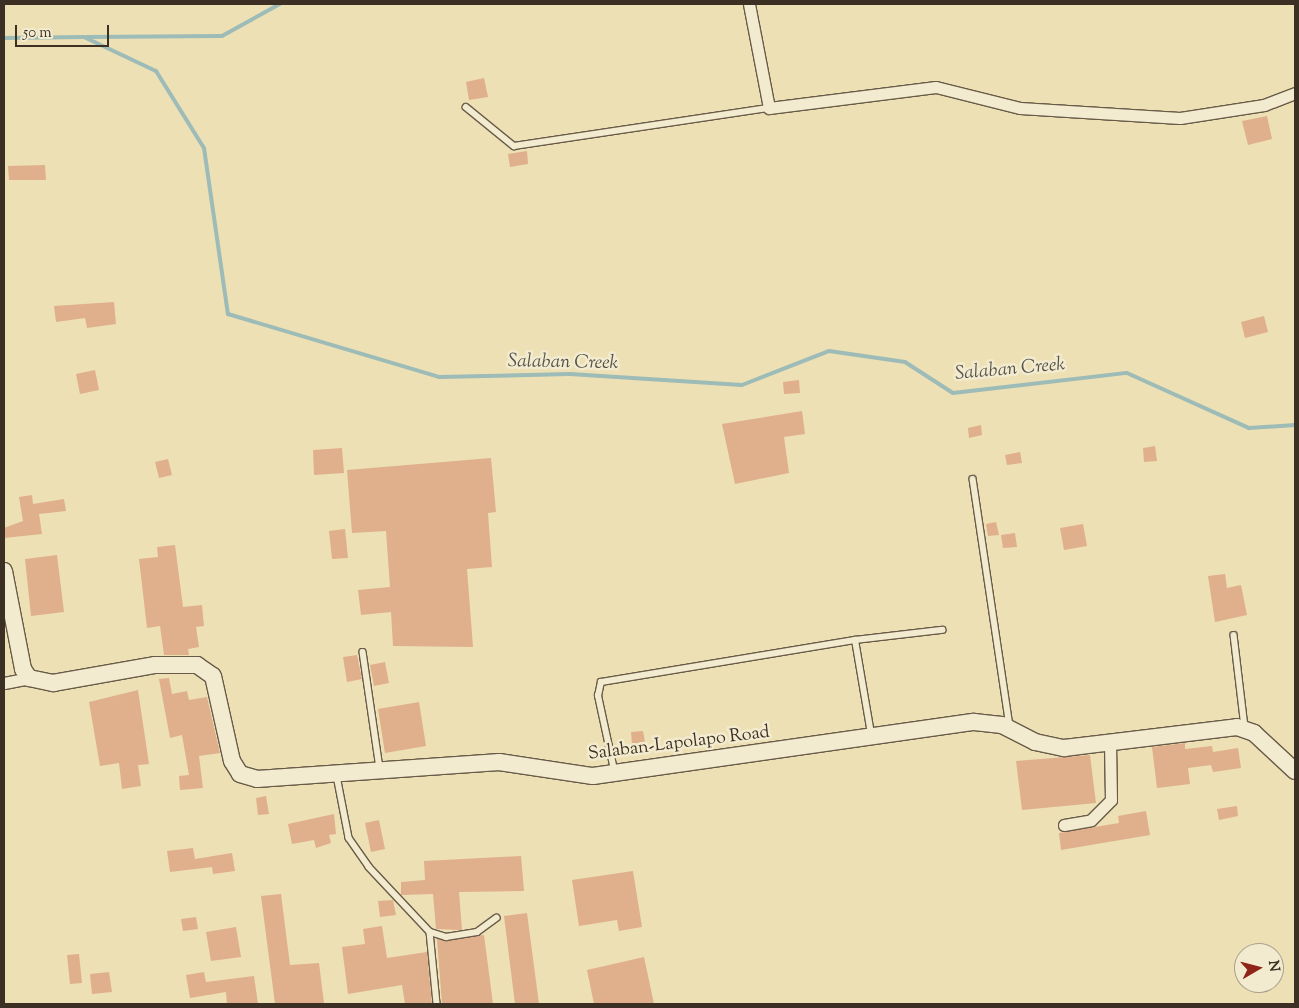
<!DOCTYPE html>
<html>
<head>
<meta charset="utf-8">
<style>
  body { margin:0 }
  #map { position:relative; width:1299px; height:1008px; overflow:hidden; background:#ede0b5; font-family:"Sorts Mill Goudy",serif }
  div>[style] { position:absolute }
  .stream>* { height:4px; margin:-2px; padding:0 2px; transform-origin:2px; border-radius:2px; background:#9dbbb7 }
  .building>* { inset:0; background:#e0af8c }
  .roads { filter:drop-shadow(1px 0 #685b48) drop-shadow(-1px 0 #685b48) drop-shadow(0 1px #685b48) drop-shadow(0 -1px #685b48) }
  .lane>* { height:5.5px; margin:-2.75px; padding:0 2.75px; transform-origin:2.75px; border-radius:2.75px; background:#f3ebcf }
  .street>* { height:11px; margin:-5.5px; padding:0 5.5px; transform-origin:5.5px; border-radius:5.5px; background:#f3ebcf }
  .secondary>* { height:16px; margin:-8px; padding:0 8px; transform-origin:8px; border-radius:8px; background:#f3ebcf }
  span { translate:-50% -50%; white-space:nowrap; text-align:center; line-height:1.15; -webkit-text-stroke:5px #f3ebcf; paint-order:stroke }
  .street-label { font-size:18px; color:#3c2f24 }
  .water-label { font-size:19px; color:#545249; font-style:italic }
  .frame { position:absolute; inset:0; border:5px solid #3c2f24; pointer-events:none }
  .north { position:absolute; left:1234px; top:943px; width:50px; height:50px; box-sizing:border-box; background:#f3ebcf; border:1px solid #aaa08b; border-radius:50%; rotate:82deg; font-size:14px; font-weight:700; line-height:20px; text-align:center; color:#3c2f24 }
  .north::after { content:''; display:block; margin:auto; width:18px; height:22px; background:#8f2418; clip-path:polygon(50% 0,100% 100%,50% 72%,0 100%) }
  .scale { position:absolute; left:15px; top:25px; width:94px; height:22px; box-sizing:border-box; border:2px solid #3c2f24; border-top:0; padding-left:6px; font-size:15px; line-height:18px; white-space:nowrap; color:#3c2f24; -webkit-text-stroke:4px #f3ebcf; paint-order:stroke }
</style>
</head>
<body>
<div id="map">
  <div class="stream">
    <i style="left:86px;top:37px;width:136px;rotate:-0.4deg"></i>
    <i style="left:222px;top:36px;width:66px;rotate:-28.9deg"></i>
    <i style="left:4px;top:38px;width:80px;rotate:-0.7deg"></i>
    <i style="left:84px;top:37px;width:80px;rotate:25.3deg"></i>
    <i style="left:156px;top:71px;width:91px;rotate:58.1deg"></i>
    <i style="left:204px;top:148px;width:168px;rotate:81.8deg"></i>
    <i style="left:228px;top:314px;width:220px;rotate:16.6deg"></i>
    <i style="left:439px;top:377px;width:131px;rotate:-1.3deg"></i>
    <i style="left:570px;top:374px;width:172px;rotate:3.7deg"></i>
    <i style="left:742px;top:385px;width:93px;rotate:-21.3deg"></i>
    <i style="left:829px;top:351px;width:77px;rotate:8.2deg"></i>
    <i style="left:905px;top:362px;width:57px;rotate:32.9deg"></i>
    <i style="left:953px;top:393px;width:175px;rotate:-6.6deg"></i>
    <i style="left:1127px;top:373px;width:134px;rotate:24.3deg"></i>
    <i style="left:1249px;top:428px;width:46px;rotate:-3.7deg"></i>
  </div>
  <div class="building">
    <i style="clip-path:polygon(484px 78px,488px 97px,469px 100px,466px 82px)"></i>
    <i style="clip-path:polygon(1267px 116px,1272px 139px,1248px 145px,1242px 121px)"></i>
    <i style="clip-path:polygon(527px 151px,528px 164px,510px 167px,508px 154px)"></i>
    <i style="clip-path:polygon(45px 165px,46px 180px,9px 180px,8px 166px)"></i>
    <i style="clip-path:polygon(114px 302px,116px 324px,87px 328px,85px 318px,56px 322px,54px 306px)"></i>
    <i style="clip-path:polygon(1264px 316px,1268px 332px,1245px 338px,1241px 322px)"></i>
    <i style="clip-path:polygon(95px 370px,99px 390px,80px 394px,76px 374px)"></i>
    <i style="clip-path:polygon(799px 380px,800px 393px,784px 394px,783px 382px)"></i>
    <i style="clip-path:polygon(802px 411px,805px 434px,784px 437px,789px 473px,735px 484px,722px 424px)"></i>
    <i style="clip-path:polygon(981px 425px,982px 435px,969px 438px,968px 428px)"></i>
    <i style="clip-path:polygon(1155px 446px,1157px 461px,1144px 462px,1143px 448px)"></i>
    <i style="clip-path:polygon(342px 448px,344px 473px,314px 475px,313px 450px)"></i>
    <i style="clip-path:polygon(1020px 452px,1022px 463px,1007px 465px,1005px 455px)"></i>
    <i style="clip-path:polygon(491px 458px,496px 512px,488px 513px,492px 567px,467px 569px,473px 647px,393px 646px,391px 612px,361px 615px,358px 590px,390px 587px,386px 531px,352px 533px,347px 470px)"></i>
    <i style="clip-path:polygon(168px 459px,172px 475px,159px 478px,155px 462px)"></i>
    <i style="clip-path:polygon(32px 495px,33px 504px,64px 499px,66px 511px,39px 514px,42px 534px,4px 538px,4px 528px,23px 521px,19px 497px)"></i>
    <i style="clip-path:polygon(996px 522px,999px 535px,988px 536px,986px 524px)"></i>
    <i style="clip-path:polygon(1083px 524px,1087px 546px,1064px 550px,1060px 528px)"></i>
    <i style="clip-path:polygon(345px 529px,348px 558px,332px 559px,329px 531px)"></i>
    <i style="clip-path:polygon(1015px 533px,1017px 547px,1003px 548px,1001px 535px)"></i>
    <i style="clip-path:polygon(175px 545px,183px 607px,202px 605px,204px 626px,196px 627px,199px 647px,188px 649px,189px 655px,164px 655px,160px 626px,147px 628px,139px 559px,158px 557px,157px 547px)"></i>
    <i style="clip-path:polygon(57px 555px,64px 612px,31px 616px,25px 559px)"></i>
    <i style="clip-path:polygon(1225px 574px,1227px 588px,1241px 585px,1247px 615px,1215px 622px,1208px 576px)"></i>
    <i style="clip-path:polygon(357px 655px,362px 679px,347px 682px,343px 657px)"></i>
    <i style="clip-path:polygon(385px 662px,389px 683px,374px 686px,370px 665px)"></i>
    <i style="clip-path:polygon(169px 678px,172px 694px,187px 691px,189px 700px,207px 697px,220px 753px,199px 756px,203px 788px,180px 790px,179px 776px,189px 775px,182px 735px,170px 738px,159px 679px)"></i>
    <i style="clip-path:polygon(138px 690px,149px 764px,138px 765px,141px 786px,122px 789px,119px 763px,100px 766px,89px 702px)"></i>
    <i style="clip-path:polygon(419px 702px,426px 746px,385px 753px,378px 709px)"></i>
    <i style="clip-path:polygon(643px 731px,645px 742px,632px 744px,631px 732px)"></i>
    <i style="clip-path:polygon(1185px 743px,1185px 749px,1212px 746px,1213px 752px,1238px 748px,1241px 768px,1213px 772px,1211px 765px,1188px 768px,1190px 784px,1157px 788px,1152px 747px)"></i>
    <i style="clip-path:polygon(1090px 755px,1096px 803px,1022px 810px,1016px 761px)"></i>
    <i style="clip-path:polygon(266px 796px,269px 814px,258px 815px,256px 798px)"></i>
    <i style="clip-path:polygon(1237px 806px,1238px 816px,1219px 820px,1217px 809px)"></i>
    <i style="clip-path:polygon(1146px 811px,1150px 835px,1061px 850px,1059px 833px,1119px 823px,1118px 816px)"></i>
    <i style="clip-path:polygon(334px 814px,336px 834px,329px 835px,331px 843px,316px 848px,314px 840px,292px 844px,288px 824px)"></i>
    <i style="clip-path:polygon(379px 820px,385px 849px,371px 852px,365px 823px)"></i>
    <i style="clip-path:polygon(193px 848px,195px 859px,232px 853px,235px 871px,213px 874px,212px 867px,170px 872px,167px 851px)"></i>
    <i style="clip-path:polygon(521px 856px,524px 891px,459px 892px,462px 930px,436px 929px,433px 894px,401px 895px,401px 882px,425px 880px,424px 861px)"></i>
    <i style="clip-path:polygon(633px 871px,642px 927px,619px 931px,617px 920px,579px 926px,572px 880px)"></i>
    <i style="clip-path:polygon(281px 894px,290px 965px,319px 963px,324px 1003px,275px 1004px,261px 896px)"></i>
    <i style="clip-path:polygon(393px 900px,396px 915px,380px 917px,378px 901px)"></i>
    <i style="clip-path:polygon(527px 913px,539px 1004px,515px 1004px,504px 916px)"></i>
    <i style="clip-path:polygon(196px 917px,198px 929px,183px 931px,181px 919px)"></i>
    <i style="clip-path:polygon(382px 926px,387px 958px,427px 952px,432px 1004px,405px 1004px,402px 985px,348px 994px,342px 947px,365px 944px,363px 929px)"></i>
    <i style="clip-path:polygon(236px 927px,241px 957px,211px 961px,206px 932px)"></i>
    <i style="clip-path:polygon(484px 935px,493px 1004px,442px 1004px,437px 939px)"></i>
    <i style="clip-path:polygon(79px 954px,82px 983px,70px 984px,67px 955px)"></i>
    <i style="clip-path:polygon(644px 957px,654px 1004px,594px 1004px,587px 970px)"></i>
    <i style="clip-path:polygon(109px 972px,112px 992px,92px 994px,90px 974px)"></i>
    <i style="clip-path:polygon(204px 972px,206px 982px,254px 976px,258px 1004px,227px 1004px,226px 992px,190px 998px,186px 975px)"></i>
  </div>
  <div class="roads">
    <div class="lane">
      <i style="left:466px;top:107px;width:62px;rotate:39.1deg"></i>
      <i style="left:514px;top:146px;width:258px;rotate:-8.5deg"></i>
      <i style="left:973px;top:479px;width:251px;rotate:81.5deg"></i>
      <i style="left:1234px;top:635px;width:93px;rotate:83.2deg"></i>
      <i style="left:363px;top:652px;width:118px;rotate:81.7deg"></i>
      <i style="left:871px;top:734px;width:95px;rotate:-99.7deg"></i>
      <i style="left:855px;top:640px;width:88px;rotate:-6.6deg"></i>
      <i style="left:614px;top:770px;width:76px;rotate:-102.2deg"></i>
      <i style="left:598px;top:696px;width:14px;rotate:-78deg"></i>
      <i style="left:601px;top:682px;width:257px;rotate:-9.4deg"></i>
      <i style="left:337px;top:776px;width:63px;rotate:79deg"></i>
      <i style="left:349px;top:838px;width:35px;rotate:55deg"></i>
      <i style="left:369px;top:867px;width:89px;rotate:46.8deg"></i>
      <i style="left:430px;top:932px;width:17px;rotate:17deg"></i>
      <i style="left:446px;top:937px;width:31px;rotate:-9deg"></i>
      <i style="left:477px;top:932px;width:24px;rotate:-36deg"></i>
      <i style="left:430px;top:932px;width:72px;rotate:84.4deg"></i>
    </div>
    <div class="street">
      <i style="left:749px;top:4px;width:106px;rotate:79.1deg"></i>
      <i style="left:769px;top:108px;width:168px;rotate:-7.2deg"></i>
      <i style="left:936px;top:87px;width:87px;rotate:14deg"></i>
      <i style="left:1020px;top:108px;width:160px;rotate:3.6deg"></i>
      <i style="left:1180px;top:118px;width:85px;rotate:-8.8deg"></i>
      <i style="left:1264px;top:105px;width:33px;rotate:-21deg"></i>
      <i style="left:4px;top:683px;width:25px;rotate:-11deg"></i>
      <i style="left:1064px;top:825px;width:27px;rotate:-10deg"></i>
      <i style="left:1091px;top:820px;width:28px;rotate:-45deg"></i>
      <i style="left:1111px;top:800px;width:58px;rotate:-91deg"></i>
    </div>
    <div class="secondary">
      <i style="left:4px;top:571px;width:100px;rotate:79deg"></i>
      <i style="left:23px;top:669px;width:11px;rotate:56deg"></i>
      <i style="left:29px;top:678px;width:25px;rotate:12deg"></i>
      <i style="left:53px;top:683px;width:104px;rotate:-10deg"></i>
      <i style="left:155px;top:665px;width:42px"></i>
      <i style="left:197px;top:665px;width:19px;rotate:35deg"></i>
      <i style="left:213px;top:676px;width:87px;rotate:77.4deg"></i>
      <i style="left:232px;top:761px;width:15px;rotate:58deg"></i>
      <i style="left:240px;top:774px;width:18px;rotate:16deg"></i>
      <i style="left:257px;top:779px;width:243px;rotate:-4deg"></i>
      <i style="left:499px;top:762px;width:95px;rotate:8.5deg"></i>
      <i style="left:593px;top:776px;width:385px;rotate:-8.1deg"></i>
      <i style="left:974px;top:722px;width:28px;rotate:6deg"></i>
      <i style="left:1002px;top:725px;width:37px;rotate:27deg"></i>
      <i style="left:1035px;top:742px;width:30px;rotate:12deg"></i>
      <i style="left:1064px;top:748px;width:174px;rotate:-6.9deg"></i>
      <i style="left:1237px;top:727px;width:18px;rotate:19deg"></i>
      <i style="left:1254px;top:733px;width:56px;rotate:42.8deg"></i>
    </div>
  </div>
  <div class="street-label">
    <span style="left:679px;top:744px;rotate:-7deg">Salaban-Lapolapo Road</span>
  </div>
  <div class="water-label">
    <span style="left:563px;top:363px;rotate:1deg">Salaban Creek</span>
    <span style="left:1010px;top:370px;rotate:-5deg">Salaban Creek</span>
  </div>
  <div class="frame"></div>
  <div class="north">N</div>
  <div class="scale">50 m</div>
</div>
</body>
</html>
